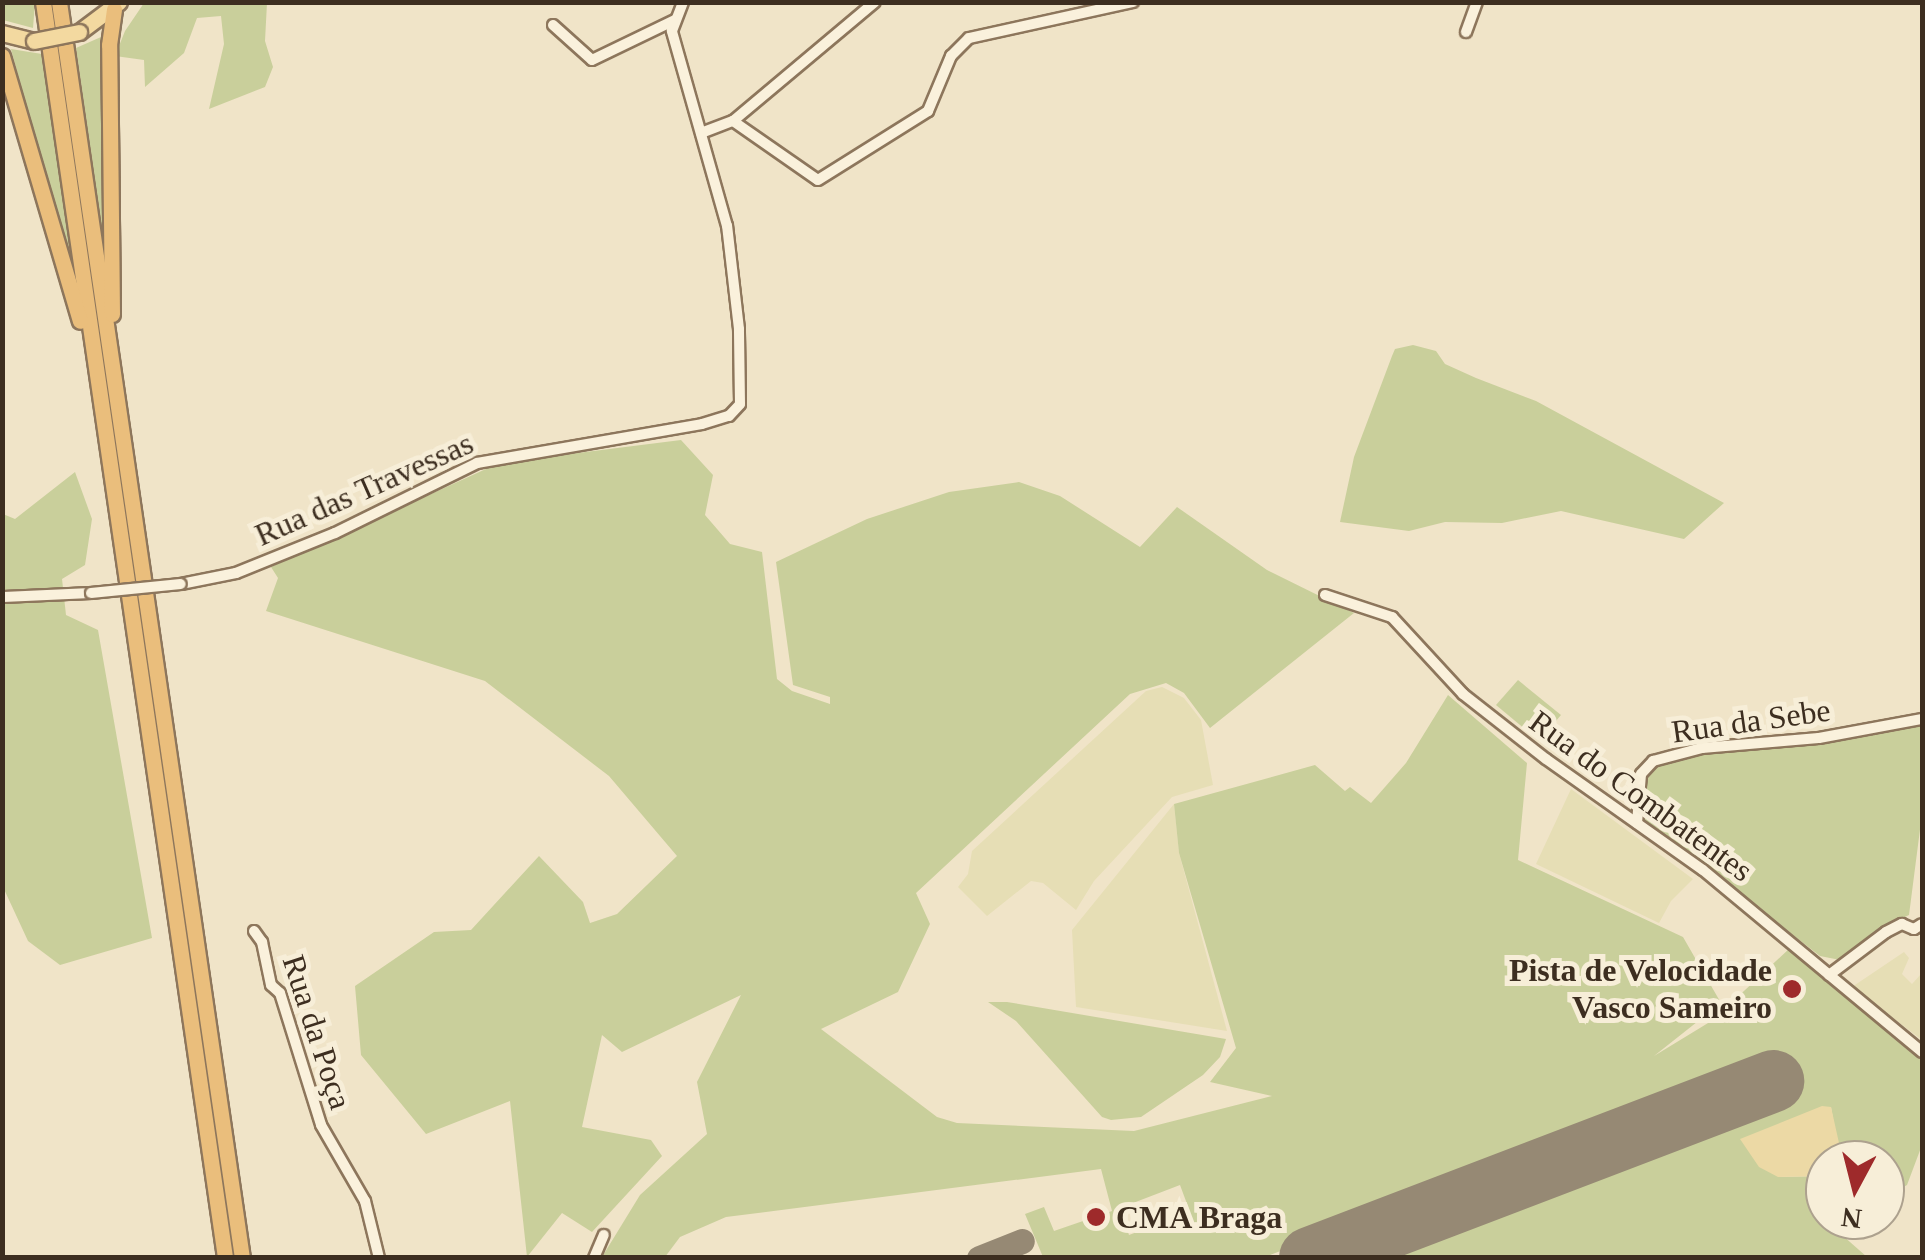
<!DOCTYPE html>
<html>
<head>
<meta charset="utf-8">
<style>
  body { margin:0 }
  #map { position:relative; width:1925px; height:1260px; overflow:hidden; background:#f0e4c8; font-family:"Times New Roman",serif }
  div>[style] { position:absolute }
  .farmland>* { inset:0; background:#e6deb5 }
  .green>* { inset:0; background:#c9cf9b }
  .sand>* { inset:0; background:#ecd9a5 }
  .taxiway>* { height:25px; margin:-12.5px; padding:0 12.5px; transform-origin:12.5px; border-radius:12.5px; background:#968974 }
  .runway>* { height:62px; margin:-31px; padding:0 31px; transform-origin:31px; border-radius:31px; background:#968974 }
  .roads { filter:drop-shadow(2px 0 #8d765c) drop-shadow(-2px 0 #8d765c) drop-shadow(0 2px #8d765c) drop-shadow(0 -2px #8d765c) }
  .minor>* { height:10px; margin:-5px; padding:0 5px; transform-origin:5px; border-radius:5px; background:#faf1dc }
  .primary>* { height:15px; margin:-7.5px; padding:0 7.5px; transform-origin:7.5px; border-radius:7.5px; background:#f3d9a0 }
  .trunk>* { height:15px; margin:-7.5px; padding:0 7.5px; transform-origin:7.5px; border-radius:7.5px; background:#eabe7c }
  .bridges { filter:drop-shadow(2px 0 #8d765c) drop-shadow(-2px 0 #8d765c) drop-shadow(0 2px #8d765c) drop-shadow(0 -2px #8d765c) }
  .minor-bridge>* { height:10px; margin:-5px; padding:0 5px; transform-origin:5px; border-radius:5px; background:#faf1dc }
  .primary-bridge>* { height:15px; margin:-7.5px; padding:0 7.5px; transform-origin:7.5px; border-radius:7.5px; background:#f3d9a0 }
  .dots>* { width:28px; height:28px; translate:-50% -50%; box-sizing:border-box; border:5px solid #f7eed8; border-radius:50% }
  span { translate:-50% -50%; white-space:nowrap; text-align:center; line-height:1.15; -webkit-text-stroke:10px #f7eed8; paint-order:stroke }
  .street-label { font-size:32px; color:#3d2e20 }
  .poi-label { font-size:32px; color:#3d2e20; font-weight:700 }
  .right { translate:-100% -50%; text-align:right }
  .left { translate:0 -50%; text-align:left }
  .frame { position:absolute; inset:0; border:5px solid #3d2e20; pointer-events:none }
  .north { position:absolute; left:1805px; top:1140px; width:100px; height:100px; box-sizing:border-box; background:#f7eed8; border:2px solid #ada18e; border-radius:50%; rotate:187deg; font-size:28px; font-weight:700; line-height:40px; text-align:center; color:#3d2e20 }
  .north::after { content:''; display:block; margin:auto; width:35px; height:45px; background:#9e2a2b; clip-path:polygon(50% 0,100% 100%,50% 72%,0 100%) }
</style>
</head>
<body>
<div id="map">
  <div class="farmland">
    <i style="clip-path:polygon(1162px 687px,1184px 698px,1201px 720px,1213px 785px,1172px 797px,1094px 881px,1076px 910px,1043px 883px,1031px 881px,987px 916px,958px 887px,968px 874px,972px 851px,1146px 691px)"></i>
    <i style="clip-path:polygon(1571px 789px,1693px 879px,1671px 901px,1659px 923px,1536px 864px)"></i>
    <i style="clip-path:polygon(1174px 804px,1179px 853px,1227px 1031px,1076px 1007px,1072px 930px)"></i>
    <i style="clip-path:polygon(1904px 952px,1909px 958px,1902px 974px,1912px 984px,1922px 973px,1922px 1040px,1852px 987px)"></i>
  </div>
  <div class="green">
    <i style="clip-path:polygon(2px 3px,35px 3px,33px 28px,3px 20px)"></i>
    <i style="clip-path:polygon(144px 3px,267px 3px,265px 41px,273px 67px,265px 87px,209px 109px,224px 44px,221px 16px,197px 18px,184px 53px,145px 87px,144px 60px,115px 56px,125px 31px)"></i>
    <i style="clip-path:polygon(101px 37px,106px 142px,108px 272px,76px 48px)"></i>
    <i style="clip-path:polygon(11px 49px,42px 54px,75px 278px,61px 238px)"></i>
    <i style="clip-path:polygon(1413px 345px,1436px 351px,1445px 364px,1476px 378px,1536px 401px,1724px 503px,1684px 539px,1561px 511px,1502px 523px,1445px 522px,1409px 531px,1340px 522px,1354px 457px,1392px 356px,1395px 349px)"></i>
    <i style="clip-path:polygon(evenodd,681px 440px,713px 475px,705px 515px,730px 544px,762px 552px,777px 679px,792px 691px,830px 704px,830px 697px,793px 685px,776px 562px,867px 519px,949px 492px,1019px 482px,1060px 496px,1140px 547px,1177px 507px,1267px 570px,1354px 613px,1210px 728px,1184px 693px,1166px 683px,1130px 694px,916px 893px,930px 924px,898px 992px,821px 1029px,937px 1117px,957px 1123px,1134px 1131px,1272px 1096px,1210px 1082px,1236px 1048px,1179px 853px,1174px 804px,1315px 765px,1345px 791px,1350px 787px,1371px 803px,1406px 763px,1448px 695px,1527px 763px,1518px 860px,1683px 937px,1721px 1003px,1654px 1056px,1713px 1020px,1790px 948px,1920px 1058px,1922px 1145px,1907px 1185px,1885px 1198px,1885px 1160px,1840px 1160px,1831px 1107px,1778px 1177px,1825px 1176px,1825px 1220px,1867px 1257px,1352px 1257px,1779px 1096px,1768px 1065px,1265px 1257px,1043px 1257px,1025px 1214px,1044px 1207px,1054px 1231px,1112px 1211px,1101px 1169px,726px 1217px,680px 1237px,665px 1257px,602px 1257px,640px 1195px,707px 1134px,697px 1082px,741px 995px,622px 1052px,602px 1035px,582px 1127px,651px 1140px,662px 1156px,592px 1232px,562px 1213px,527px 1257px,510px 1101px,426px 1134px,361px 1055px,355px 986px,434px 932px,471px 930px,539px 856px,583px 902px,590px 923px,617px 914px,677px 856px,609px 776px,485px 681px,266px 611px,278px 578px,271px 567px,499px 463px,681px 440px,1180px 1185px,1190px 1212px,1129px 1235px,1120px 1208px,1180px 1185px)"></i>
    <i style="clip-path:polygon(75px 472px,92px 519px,85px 565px,62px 579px,66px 615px,98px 630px,152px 938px,60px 965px,28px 941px,3px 887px,3px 514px,15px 519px)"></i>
    <i style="clip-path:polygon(1518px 680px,1561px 715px,1539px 741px,1496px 705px)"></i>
    <i style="clip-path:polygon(1922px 723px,1922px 814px,1909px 915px,1883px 927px,1840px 960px,1820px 956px,1643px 819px,1641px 783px,1653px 766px,1696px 753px,1870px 735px)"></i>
    <i style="clip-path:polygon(988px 1002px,1007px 1002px,1226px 1039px,1220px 1057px,1203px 1075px,1141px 1117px,1111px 1120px,1102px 1117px,1016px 1021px)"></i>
  </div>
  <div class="sand">
    <i style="clip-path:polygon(1822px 1106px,1831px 1107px,1841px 1152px,1840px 1160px,1825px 1160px,1825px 1176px,1778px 1177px,1759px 1167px,1740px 1139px)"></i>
  </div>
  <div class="taxiway">
    <i style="left:979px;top:1258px;width:46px;rotate:-21.6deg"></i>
  </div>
  <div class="runway">
    <i style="left:1310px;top:1258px;width:496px;rotate:-20.9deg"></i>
  </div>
  <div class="roads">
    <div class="minor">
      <i style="left:553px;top:25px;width:52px;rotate:41.9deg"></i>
      <i style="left:592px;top:60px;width:92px;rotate:-25.7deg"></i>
      <i style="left:1466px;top:32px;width:32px;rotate:-70deg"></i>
      <i style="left:733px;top:121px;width:103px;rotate:34.8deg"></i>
      <i style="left:818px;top:180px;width:130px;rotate:-32.1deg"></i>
      <i style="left:928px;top:111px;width:60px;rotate:-67.3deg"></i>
      <i style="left:951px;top:56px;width:25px;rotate:-45deg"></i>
      <i style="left:969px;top:38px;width:168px;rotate:-12.4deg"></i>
      <i style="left:701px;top:133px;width:34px;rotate:-21deg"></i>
      <i style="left:733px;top:121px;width:185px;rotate:-40deg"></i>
      <i style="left:181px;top:584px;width:56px;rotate:-11.3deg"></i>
      <i style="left:236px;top:573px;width:107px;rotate:-22deg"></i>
      <i style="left:335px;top:533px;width:158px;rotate:-26.2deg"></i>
      <i style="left:477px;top:463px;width:228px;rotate:-9.8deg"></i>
      <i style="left:702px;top:424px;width:28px;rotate:-17deg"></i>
      <i style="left:729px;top:416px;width:16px;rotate:-47deg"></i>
      <i style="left:740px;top:404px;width:75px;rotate:-90.8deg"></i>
      <i style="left:739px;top:329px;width:104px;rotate:-96.6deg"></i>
      <i style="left:727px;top:226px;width:203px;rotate:-105.8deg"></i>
      <i style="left:672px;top:31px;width:31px;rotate:-69deg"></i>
      <i style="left:1325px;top:595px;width:71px;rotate:18.2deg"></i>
      <i style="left:1392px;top:617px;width:105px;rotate:47.3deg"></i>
      <i style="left:1463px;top:694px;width:105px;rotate:38.1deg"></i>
      <i style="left:1546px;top:759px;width:192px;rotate:35.3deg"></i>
      <i style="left:1703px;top:870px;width:285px;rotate:39.7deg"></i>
      <i style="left:2px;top:597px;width:89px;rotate:-2.6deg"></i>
      <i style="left:1637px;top:823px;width:49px;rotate:-85.3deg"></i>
      <i style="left:1641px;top:774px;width:18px;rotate:-47deg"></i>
      <i style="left:1653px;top:761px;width:51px;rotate:-14.9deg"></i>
      <i style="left:1702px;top:748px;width:117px;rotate:-4.9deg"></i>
      <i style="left:1819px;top:738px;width:105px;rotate:-10.5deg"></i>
      <i style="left:254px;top:931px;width:14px;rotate:54deg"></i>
      <i style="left:262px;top:942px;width:44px;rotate:78.2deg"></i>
      <i style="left:271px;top:985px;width:12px;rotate:42deg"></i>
      <i style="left:280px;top:993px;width:138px;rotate:72.7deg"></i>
      <i style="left:321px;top:1125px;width:88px;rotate:59.9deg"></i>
      <i style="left:365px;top:1201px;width:59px;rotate:76.2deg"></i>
      <i style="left:1829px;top:975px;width:71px;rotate:-37deg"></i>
      <i style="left:1886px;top:932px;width:18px;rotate:-27deg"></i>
      <i style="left:1902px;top:924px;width:13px;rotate:23deg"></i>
      <i style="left:1914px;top:929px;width:9px;rotate:-32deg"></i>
      <i style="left:594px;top:1258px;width:25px;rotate:-67deg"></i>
    </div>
    <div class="primary">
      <i style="left:79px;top:32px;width:50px;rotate:-36.9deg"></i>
      <i style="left:2px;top:33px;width:33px;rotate:14deg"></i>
    </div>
    <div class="trunk">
      <i style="left:43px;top:2px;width:1269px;rotate:81.75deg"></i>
      <i style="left:59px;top:2px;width:1269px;rotate:81.71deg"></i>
      <i style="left:2px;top:56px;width:276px;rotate:73.6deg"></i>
      <i style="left:112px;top:314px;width:269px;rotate:-90.6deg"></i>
      <i style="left:109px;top:45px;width:36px;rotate:-82deg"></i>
    </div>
  </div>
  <div class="bridges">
    <div class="minor-bridge">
      <i style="left:91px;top:593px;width:90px;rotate:-5.7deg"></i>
    </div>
    <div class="primary-bridge">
      <i style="left:34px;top:41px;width:46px;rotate:-11.3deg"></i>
    </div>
  </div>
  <div class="dots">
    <i style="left:1792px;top:989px;background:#9e2a2b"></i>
    <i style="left:1096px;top:1217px;background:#9e2a2b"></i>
  </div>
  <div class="street-label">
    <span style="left:364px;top:489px;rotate:-24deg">Rua das Travessas</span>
    <span style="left:1751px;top:721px;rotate:-8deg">Rua da Sebe</span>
    <span style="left:1641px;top:796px;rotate:36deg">Rua do Combatentes</span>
    <span style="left:317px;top:1032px;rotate:72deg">Rua da Poça</span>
  </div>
  <div class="poi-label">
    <span class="right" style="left:1772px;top:989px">Pista de Velocidade<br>Vasco Sameiro</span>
    <span class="left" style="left:1116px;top:1217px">CMA Braga</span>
  </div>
  <div class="frame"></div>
  <div class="north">N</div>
</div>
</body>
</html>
